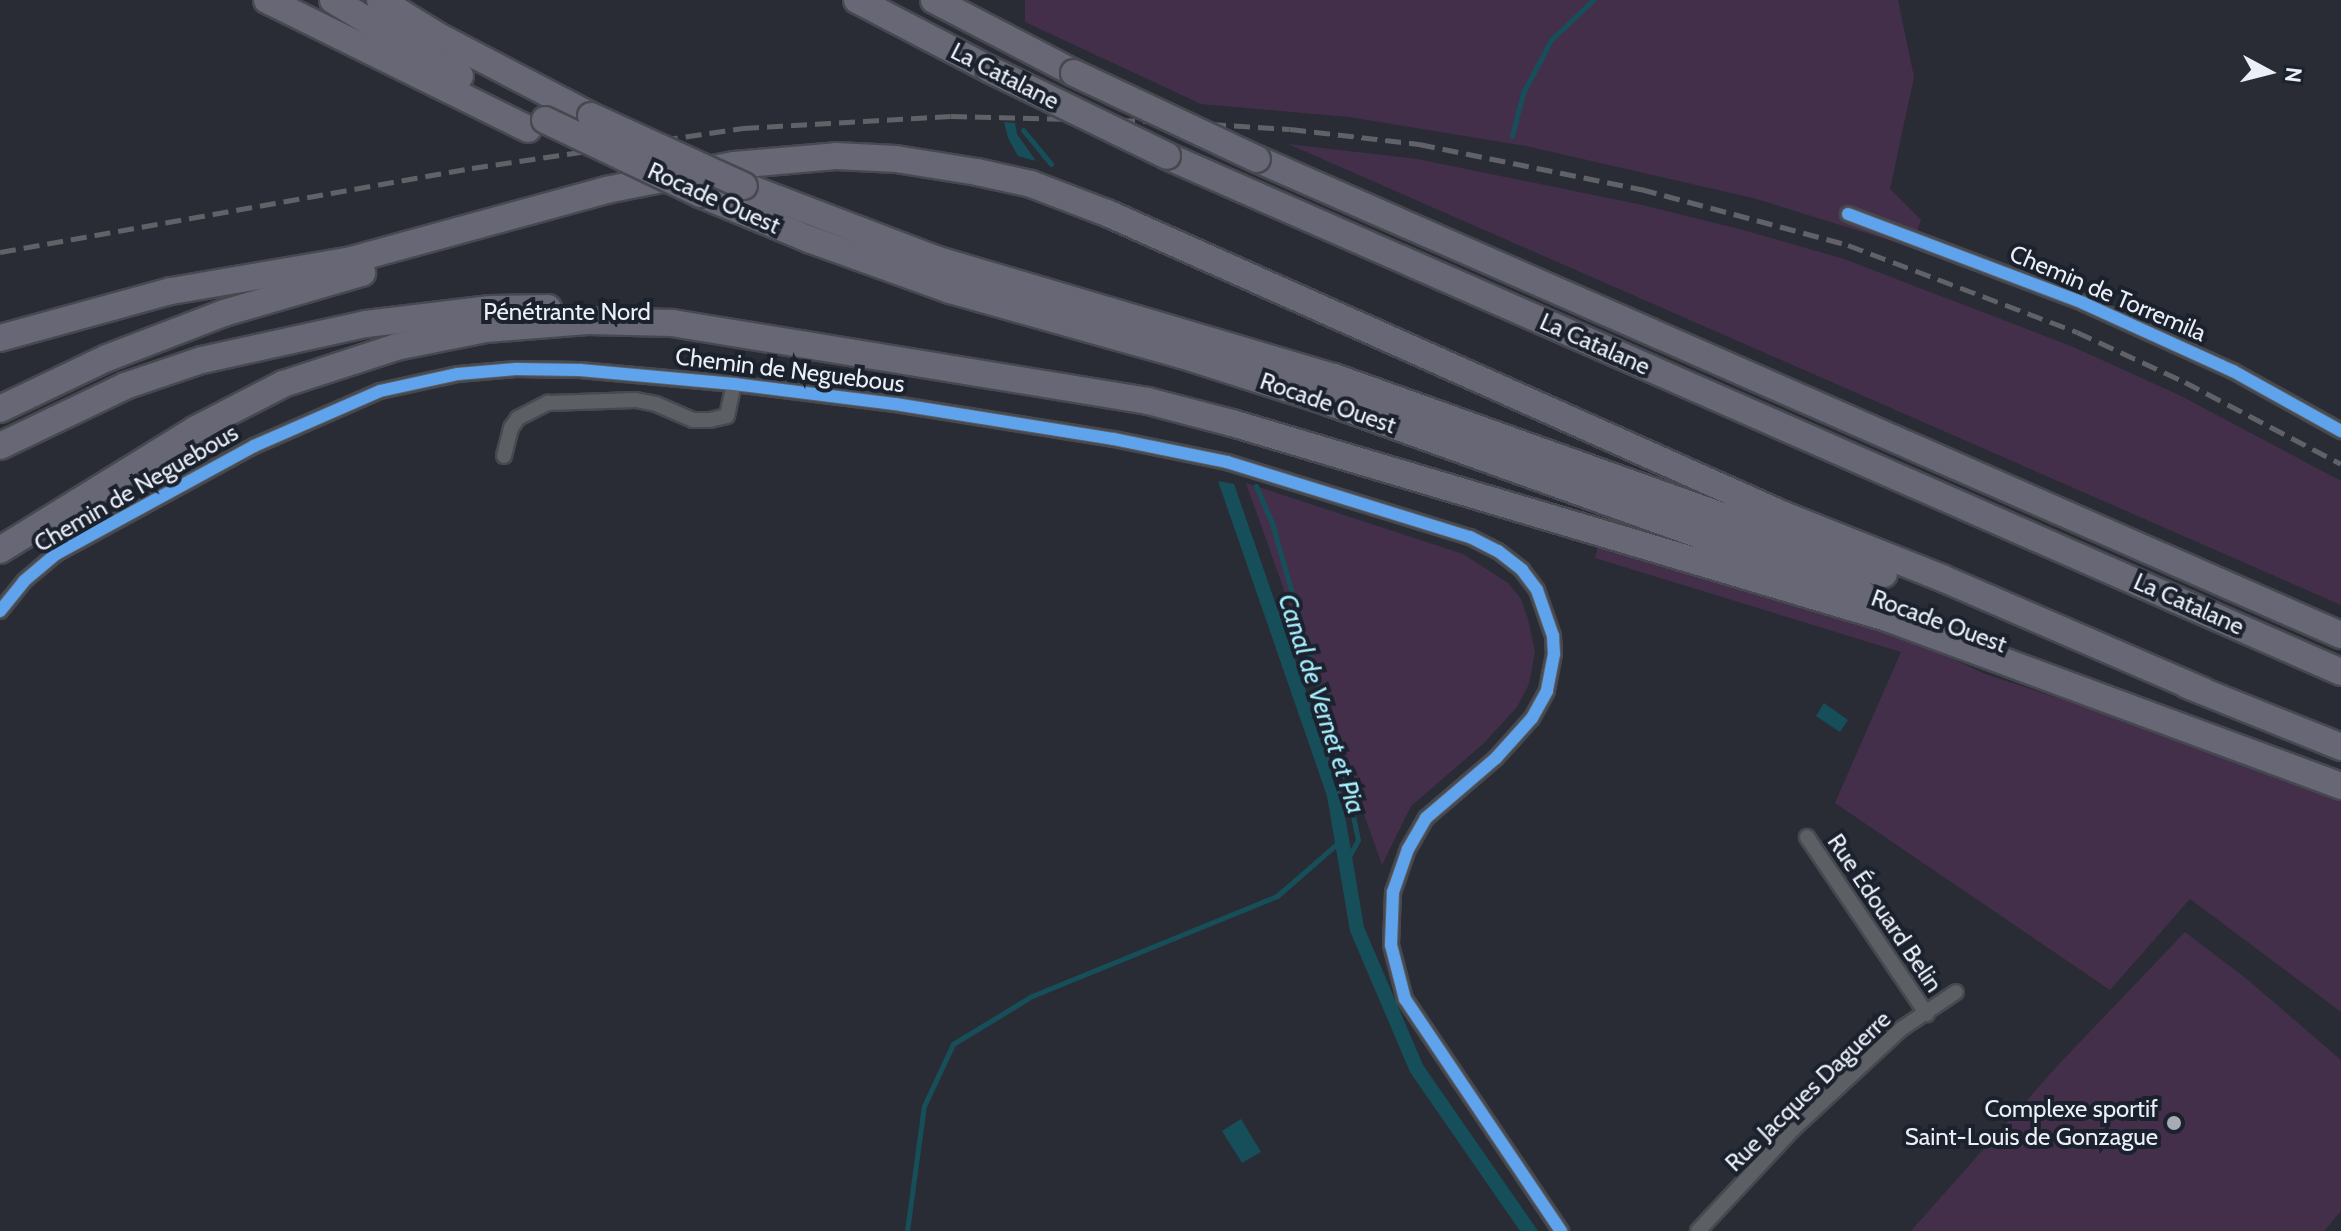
<!DOCTYPE html>
<html>
<head>
<meta charset="utf-8">
<style>
  body { margin:0 }
  #map { position:relative; width:2341px; height:1231px; overflow:hidden; background:#292c34; font-family:Cabin,sans-serif }
  div>[style] { position:absolute }
  .green>* { inset:0; background:#442f4b }
  .water>* { inset:0; background:#164f5a }
  .stream>* { height:5px; margin:-2.5px; padding:0 2.5px; transform-origin:2.5px; border-radius:2.5px; background:#164f5a }
  .roads { filter:drop-shadow(2px 0 #46494f) drop-shadow(-2px 0 #46494f) drop-shadow(0 2px #46494f) drop-shadow(0 -2px #46494f) }
  .street>* { height:14px; margin:-7px; padding:0 7px; transform-origin:7px; border-radius:7px; background:#5c5f64 }
  .highway>* { height:26px; margin:-13px; padding:0 13px; transform-origin:13px; border-radius:13px; background:#676775 }
  .rail>* { height:5px; margin-top:-2.5px; transform-origin:0; background:repeating-linear-gradient(90deg,#606268 0 16px,transparent 0 24px) }
  .bridges { filter:drop-shadow(2px 0 #46494f) drop-shadow(-2px 0 #46494f) drop-shadow(0 2px #46494f) drop-shadow(0 -2px #46494f) }
  .highway-bridge>* { height:26px; margin:-13px; padding:0 13px; transform-origin:13px; border-radius:13px; background:#676775 }
  .cycleway>* { height:12px; margin:-6px; padding:0 6px; transform-origin:6px; border-radius:6px; background:#60a3ed }
  .dots>* { width:22px; height:22px; translate:-50% -50%; box-sizing:border-box; border:4px solid #1b212d; border-radius:50% }
  span { translate:-50% -50%; white-space:nowrap; text-align:center; line-height:1.15; -webkit-text-stroke:8px #1b212d; paint-order:stroke }
  .street-label { font-size:24px; color:#ebf0f8 }
  .poi-label { font-size:24px; color:#ebf0f8 }
  .right { translate:-100% -50%; text-align:right }
  .water-label { font-size:26px; color:#a6eefe; font-style:italic }
  .north { position:absolute; left:2229px; top:32px; width:80px; height:80px; -webkit-text-stroke:6px #1b212d; paint-order:stroke; rotate:97deg; font-size:22px; font-weight:700; line-height:32px; text-align:center; color:#ebf0f8 }
  .north::after { content:''; display:block; margin:auto; width:28px; height:36px; background:#ebf0f8; clip-path:polygon(50% 0,100% 100%,50% 72%,0 100%) }
</style>
</head>
<body>
<div id="map">
  <div class="green">
    <i style="clip-path:polygon(1025px 0,1898px 0,1914px 77px,1890px 189px,1921px 220px,1911px 247px,1753px 198px,1526px 146px,1349px 117px,1201px 104px,1025px 22px)"></i>
    <i style="clip-path:polygon(1288px 144px,1417px 159px,1638px 204px,1743px 230px,1844px 259px,2071px 346px,2179px 395px,2341px 481px,2341px 605px)"></i>
    <i style="clip-path:polygon(1246px 483px,1463px 554px,1508px 583px,1521px 599px,1528px 619px,1535px 652px,1529px 684px,1517px 707px,1483px 744px,1411px 806px,1382px 865px)"></i>
    <i style="clip-path:polygon(1599px 543px,1907px 638px,1985px 674px,2134px 723px,2341px 800px,2341px 1012px,2190px 899px,2110px 990px,1835px 803px,1901px 652px,1595px 558px)"></i>
    <i style="clip-path:polygon(2185px 932px,2248px 980px,2341px 1060px,2341px 1211px,2324px 1231px,1911px 1231px,2059px 1064px)"></i>
  </div>
  <div class="water">
    <i style="clip-path:polygon(1004px 122px,1015px 123px,1017px 134px,1036px 161px,1018px 156px,1008px 138px)"></i>
    <i style="clip-path:polygon(1218px 481px,1234px 484px,1341px 792px,1364px 927px,1423px 1065px,1538px 1231px,1520px 1231px,1410px 1072px,1350px 931px,1327px 796px)"></i>
    <i style="clip-path:polygon(1824px 703px,1848px 720px,1840px 732px,1816px 716px)"></i>
    <i style="clip-path:polygon(1241px 1119px,1261px 1152px,1242px 1163px,1222px 1131px)"></i>
  </div>
  <div class="stream">
    <i style="left:1023px;top:130px;width:44px;rotate:50.5deg"></i>
    <i style="left:1512px;top:136px;width:44px;rotate:-75.7deg"></i>
    <i style="left:1523px;top:93px;width:60px;rotate:-62.2deg"></i>
    <i style="left:1551px;top:40px;width:58px;rotate:-43.6deg"></i>
    <i style="left:1256px;top:486px;width:40px;rotate:66.6deg"></i>
    <i style="left:1272px;top:523px;width:279px;rotate:74.2deg"></i>
    <i style="left:1348px;top:791px;width:50px;rotate:78.5deg"></i>
    <i style="left:1358px;top:840px;width:18px;rotate:119deg"></i>
    <i style="left:907px;top:1231px;width:126px;rotate:-82.3deg"></i>
    <i style="left:924px;top:1106px;width:68px;rotate:-64.9deg"></i>
    <i style="left:953px;top:1044px;width:92px;rotate:-31.3deg"></i>
    <i style="left:1032px;top:996px;width:265px;rotate:-22.2deg"></i>
    <i style="left:1277px;top:896px;width:84px;rotate:-41.1deg"></i>
  </div>
  <div class="roads">
    <div class="street">
      <i style="left:1848px;top:214px;width:251px;rotate:20.7deg"></i>
      <i style="left:2083px;top:303px;width:165px;rotate:24.4deg"></i>
      <i style="left:2233px;top:371px;width:124px;rotate:29.1deg"></i>
      <i style="left:504px;top:456px;width:29px;rotate:-76deg"></i>
      <i style="left:511px;top:428px;width:12px;rotate:-55deg"></i>
      <i style="left:518px;top:418px;width:34px;rotate:-27deg"></i>
      <i style="left:548px;top:403px;width:88px;rotate:-2deg"></i>
      <i style="left:636px;top:400px;width:20px;rotate:11deg"></i>
      <i style="left:656px;top:404px;width:40px;rotate:23.4deg"></i>
      <i style="left:693px;top:420px;width:17px"></i>
      <i style="left:710px;top:420px;width:17px;rotate:-13deg"></i>
      <i style="left:727px;top:416px;width:33px;rotate:-78deg"></i>
      <i style="left:0;top:611px;width:38px;rotate:-51deg"></i>
      <i style="left:24px;top:581px;width:42px;rotate:-40.2deg"></i>
      <i style="left:56px;top:554px;width:226px;rotate:-28.6deg"></i>
      <i style="left:254px;top:446px;width:137px;rotate:-23.6deg"></i>
      <i style="left:380px;top:391px;width:80px;rotate:-12.3deg"></i>
      <i style="left:458px;top:374px;width:58px;rotate:-4.9deg"></i>
      <i style="left:516px;top:369px;width:64px;rotate:0.9deg"></i>
      <i style="left:580px;top:370px;width:155px;rotate:5.2deg"></i>
      <i style="left:734px;top:384px;width:162px;rotate:7.1deg"></i>
      <i style="left:895px;top:404px;width:222px;rotate:9.1deg"></i>
      <i style="left:1114px;top:439px;width:115px;rotate:11.5deg"></i>
      <i style="left:1227px;top:462px;width:254px;rotate:17.2deg"></i>
      <i style="left:1470px;top:537px;width:31px;rotate:27deg"></i>
      <i style="left:1498px;top:551px;width:31px;rotate:38deg"></i>
      <i style="left:1522px;top:570px;width:25px;rotate:53deg"></i>
      <i style="left:1537px;top:590px;width:49px;rotate:70.8deg"></i>
      <i style="left:1553px;top:636px;width:18px;rotate:87deg"></i>
      <i style="left:1554px;top:654px;width:38px;rotate:101deg"></i>
      <i style="left:1547px;top:691px;width:31px;rotate:119deg"></i>
      <i style="left:1532px;top:718px;width:54px;rotate:132deg"></i>
      <i style="left:1496px;top:758px;width:92px;rotate:139.4deg"></i>
      <i style="left:1426px;top:818px;width:36px;rotate:120deg"></i>
      <i style="left:1408px;top:849px;width:46px;rotate:109.2deg"></i>
      <i style="left:1393px;top:892px;width:53px;rotate:92.2deg"></i>
      <i style="left:1391px;top:945px;width:56px;rotate:75.5deg"></i>
      <i style="left:1405px;top:999px;width:280px;rotate:56.1deg"></i>
      <i style="left:1807px;top:837px;width:214px;rotate:55.9deg"></i>
      <i style="left:1698px;top:1231px;width:139px;rotate:-47deg"></i>
      <i style="left:1793px;top:1129px;width:147px;rotate:-42.8deg"></i>
      <i style="left:1901px;top:1029px;width:66px;rotate:-33.9deg"></i>
    </div>
    <div class="highway">
      <i style="left:267px;top:0;width:291px;rotate:26.3deg"></i>
      <i style="left:333px;top:0;width:148px;rotate:30.9deg"></i>
      <i style="left:380px;top:0;width:70px;rotate:31.7deg"></i>
      <i style="left:440px;top:37px;width:170px;rotate:27.6deg"></i>
      <i style="left:857px;top:0;width:149px;rotate:27.6deg"></i>
      <i style="left:934px;top:0;width:158px;rotate:27.5deg"></i>
      <i style="left:1167px;top:156px;width:1282px;rotate:23.73deg"></i>
      <i style="left:1257px;top:159px;width:1184px;rotate:23.71deg"></i>
      <i style="left:744px;top:186px;width:208px;rotate:20.9deg"></i>
      <i style="left:938px;top:260px;width:413px;rotate:16.5deg"></i>
      <i style="left:1334px;top:377px;width:584px;rotate:19.71deg"></i>
      <i style="left:700px;top:194px;width:120px;rotate:22.5deg"></i>
      <i style="left:811px;top:240px;width:148px;rotate:19.8deg"></i>
      <i style="left:950px;top:290px;width:241px;rotate:15.7deg"></i>
      <i style="left:1182px;top:355px;width:153px;rotate:17.8deg"></i>
      <i style="left:1328px;top:402px;width:567px;rotate:19.68deg"></i>
      <i style="left:0;top:338px;width:177px;rotate:-15.4deg"></i>
      <i style="left:171px;top:291px;width:179px;rotate:-9.7deg"></i>
      <i style="left:347px;top:261px;width:269px;rotate:-15.3deg"></i>
      <i style="left:606px;top:190px;width:130px;rotate:-11.1deg"></i>
      <i style="left:734px;top:165px;width:102px;rotate:-5deg"></i>
      <i style="left:836px;top:156px;width:60px;rotate:2.9deg"></i>
      <i style="left:896px;top:159px;width:82px;rotate:9.1deg"></i>
      <i style="left:977px;top:172px;width:55px;rotate:12.5deg"></i>
      <i style="left:1031px;top:184px;width:81px;rotate:20.9deg"></i>
      <i style="left:1107px;top:213px;width:744px;rotate:24.05deg"></i>
      <i style="left:1786px;top:516px;width:168px;rotate:21.7deg"></i>
      <i style="left:1942px;top:578px;width:284px;rotate:23.4deg"></i>
      <i style="left:0;top:409px;width:119px;rotate:-25.5deg"></i>
      <i style="left:107px;top:358px;width:125px;rotate:-21deg"></i>
      <i style="left:224px;top:313px;width:144px;rotate:-16.2deg"></i>
      <i style="left:0;top:446px;width:139px;rotate:-25.6deg"></i>
      <i style="left:125px;top:386px;width:81px;rotate:-18.7deg"></i>
      <i style="left:202px;top:360px;width:168px;rotate:-12.4deg"></i>
      <i style="left:366px;top:324px;width:125px;rotate:-6.9deg"></i>
      <i style="left:490px;top:309px;width:58px;rotate:-1deg"></i>
      <i style="left:0;top:550px;width:228px;rotate:-31.7deg"></i>
      <i style="left:194px;top:430px;width:100px;rotate:-27.3deg"></i>
      <i style="left:283px;top:384px;width:119px;rotate:-18.1deg"></i>
      <i style="left:396px;top:347px;width:92px;rotate:-11.3deg"></i>
      <i style="left:486px;top:329px;width:102px;rotate:-4.5deg"></i>
      <i style="left:588px;top:321px;width:84px;rotate:1.4deg"></i>
      <i style="left:672px;top:323px;width:482px;rotate:9.3deg"></i>
      <i style="left:1148px;top:401px;width:87px;rotate:14.7deg"></i>
      <i style="left:1232px;top:423px;width:683px;rotate:16.58deg"></i>
      <i style="left:1887px;top:618px;width:484px;rotate:20.3deg"></i>
      <i style="left:2187px;top:685px;width:166px;rotate:21.9deg"></i>
    </div>
  </div>
  <div class="rail">
    <i style="left:0;top:252px;width:479px;rotate:-10.1deg"></i>
    <i style="left:472px;top:168px;width:274px;rotate:-8.4deg"></i>
    <i style="left:743px;top:128px;width:208px;rotate:-3.3deg"></i>
    <i style="left:951px;top:116px;width:211px;rotate:1.4deg"></i>
    <i style="left:1162px;top:121px;width:128px;rotate:3.6deg"></i>
    <i style="left:1290px;top:129px;width:130px;rotate:6.6deg"></i>
    <i style="left:1419px;top:144px;width:227px;rotate:11.5deg"></i>
    <i style="left:1641px;top:189px;width:214px;rotate:15.1deg"></i>
    <i style="left:1848px;top:245px;width:245px;rotate:20.8deg"></i>
    <i style="left:2077px;top:332px;width:119px;rotate:24.8deg"></i>
    <i style="left:2185px;top:382px;width:176px;rotate:27.7deg"></i>
  </div>
  <div class="bridges">
    <div class="highway-bridge">
      <i style="left:989px;top:69px;width:198px;rotate:26deg"></i>
      <i style="left:1074px;top:73px;width:202px;rotate:25.2deg"></i>
      <i style="left:591px;top:116px;width:168px;rotate:24.6deg"></i>
      <i style="left:545px;top:120px;width:172px;rotate:25.5deg"></i>
    </div>
  </div>
  <div class="cycleway">
    <i style="left:1848px;top:214px;width:251px;rotate:20.7deg"></i>
    <i style="left:2083px;top:303px;width:165px;rotate:24.4deg"></i>
    <i style="left:2233px;top:371px;width:124px;rotate:29.1deg"></i>
    <i style="left:0;top:611px;width:38px;rotate:-51deg"></i>
    <i style="left:24px;top:581px;width:42px;rotate:-40.2deg"></i>
    <i style="left:56px;top:554px;width:226px;rotate:-28.6deg"></i>
    <i style="left:254px;top:446px;width:137px;rotate:-23.6deg"></i>
    <i style="left:380px;top:391px;width:80px;rotate:-12.3deg"></i>
    <i style="left:458px;top:374px;width:58px;rotate:-4.9deg"></i>
    <i style="left:516px;top:369px;width:64px;rotate:0.9deg"></i>
    <i style="left:580px;top:370px;width:155px;rotate:5.2deg"></i>
    <i style="left:734px;top:384px;width:162px;rotate:7.1deg"></i>
    <i style="left:895px;top:404px;width:222px;rotate:9.1deg"></i>
    <i style="left:1114px;top:439px;width:115px;rotate:11.5deg"></i>
    <i style="left:1227px;top:462px;width:254px;rotate:17.2deg"></i>
    <i style="left:1470px;top:537px;width:31px;rotate:27deg"></i>
    <i style="left:1498px;top:551px;width:31px;rotate:38deg"></i>
    <i style="left:1522px;top:570px;width:25px;rotate:53deg"></i>
    <i style="left:1537px;top:590px;width:49px;rotate:70.8deg"></i>
    <i style="left:1553px;top:636px;width:18px;rotate:87deg"></i>
    <i style="left:1554px;top:654px;width:38px;rotate:101deg"></i>
    <i style="left:1547px;top:691px;width:31px;rotate:119deg"></i>
    <i style="left:1532px;top:718px;width:54px;rotate:132deg"></i>
    <i style="left:1496px;top:758px;width:92px;rotate:139.4deg"></i>
    <i style="left:1426px;top:818px;width:36px;rotate:120deg"></i>
    <i style="left:1408px;top:849px;width:46px;rotate:109.2deg"></i>
    <i style="left:1393px;top:892px;width:53px;rotate:92.2deg"></i>
    <i style="left:1391px;top:945px;width:56px;rotate:75.5deg"></i>
    <i style="left:1405px;top:999px;width:280px;rotate:56.1deg"></i>
  </div>
  <div class="dots">
    <i style="left:2174px;top:1123px;background:#a7abb3"></i>
  </div>
  <div class="street-label">
    <span style="left:1005px;top:76px;rotate:27deg">La Catalane</span>
    <span style="left:714px;top:198px;rotate:24deg">Rocade Ouest</span>
    <span style="left:2108px;top:293px;rotate:23deg">Chemin de Torremila</span>
    <span style="left:567px;top:312px">Pénétrante Nord</span>
    <span style="left:1595px;top:344px;rotate:24deg">La Catalane</span>
    <span style="left:790px;top:370px;rotate:7deg">Chemin de Neguebous</span>
    <span style="left:1328px;top:403px;rotate:19deg">Rocade Ouest</span>
    <span style="left:136px;top:488px;rotate:-30deg">Chemin de Neguebous</span>
    <span style="left:2189px;top:604px;rotate:24deg">La Catalane</span>
    <span style="left:1939px;top:621px;rotate:20deg">Rocade Ouest</span>
    <span style="left:1885px;top:913px;rotate:56deg">Rue Édouard Belin</span>
    <span style="left:1808px;top:1091px;rotate:-44deg">Rue Jacques Daguerre</span>
  </div>
  <div class="poi-label">
    <span class="right" style="left:2158px;top:1123px">Complexe sportif<br>Saint-Louis de Gonzague</span>
  </div>
  <div class="water-label">
    <span style="left:1321px;top:704px;rotate:72deg">Canal de Vernet et Pia</span>
  </div>
  <div class="north">N</div>
</div>
</body>
</html>
